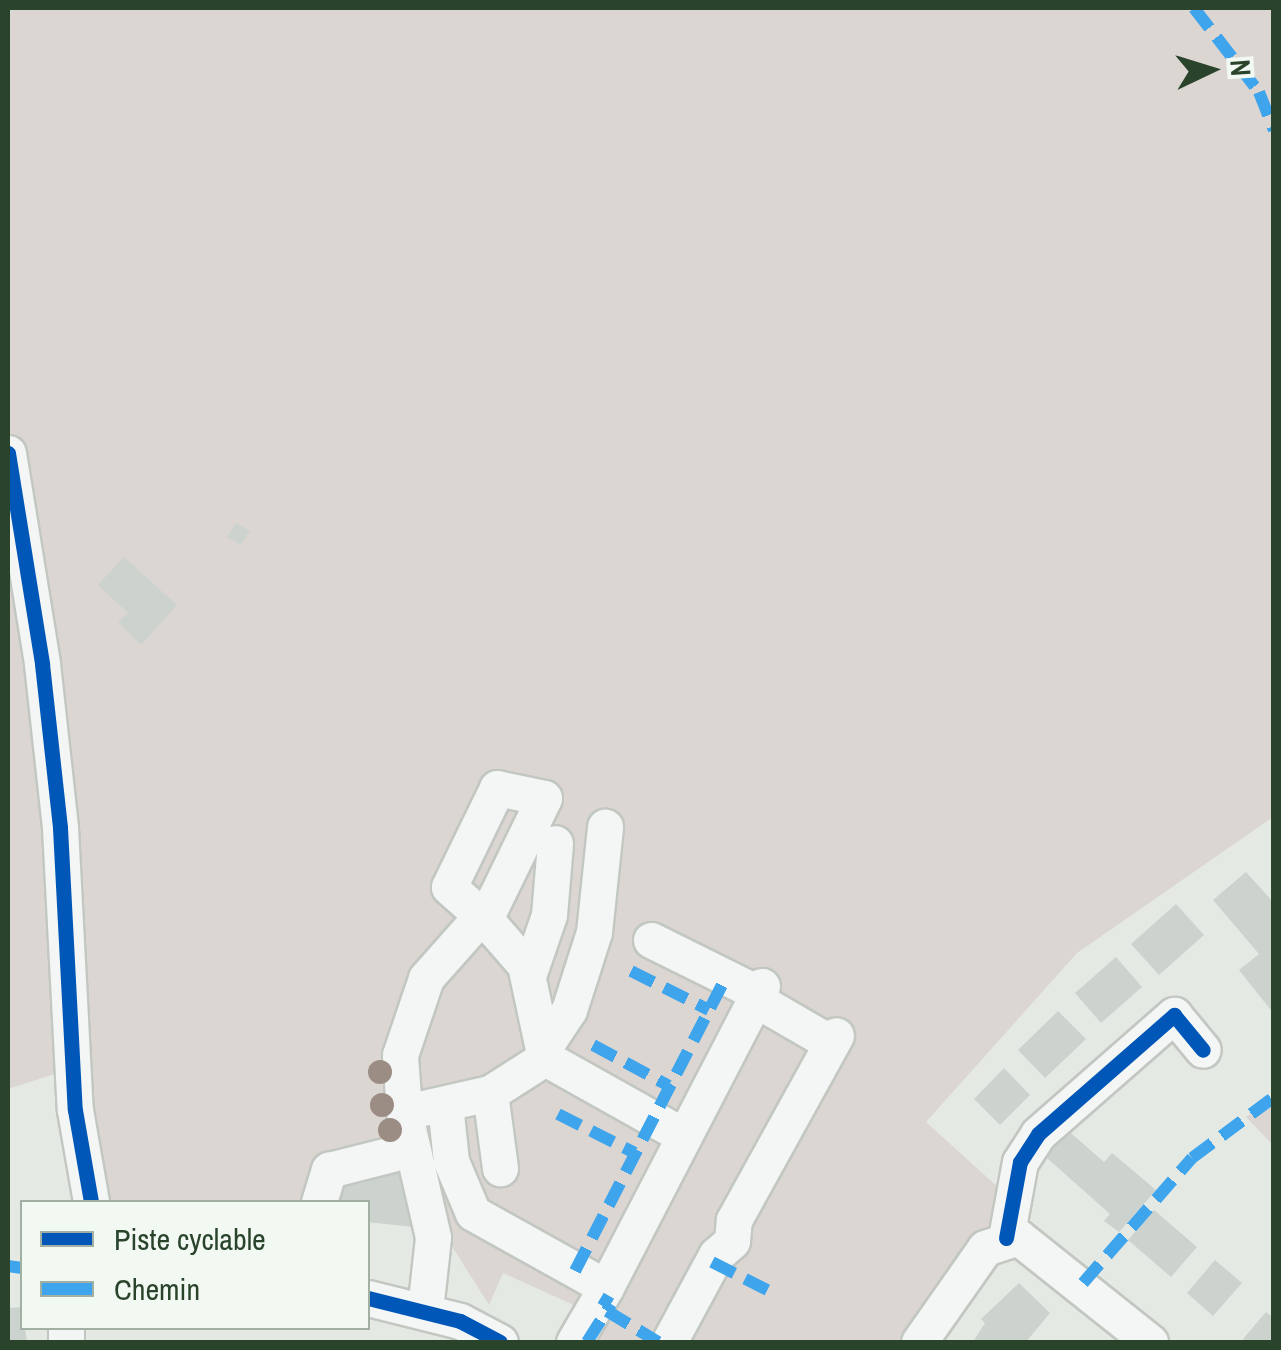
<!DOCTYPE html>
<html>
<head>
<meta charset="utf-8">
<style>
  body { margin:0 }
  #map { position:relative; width:1281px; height:1350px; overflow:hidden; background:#e4e9e4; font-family:"Archivo Narrow",sans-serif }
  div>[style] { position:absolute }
  .green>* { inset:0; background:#dcd6d2 }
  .building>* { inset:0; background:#ccd2cd }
  .roads { filter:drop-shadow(2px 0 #c2c7c2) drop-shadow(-2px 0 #c2c7c2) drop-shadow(0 2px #c2c7c2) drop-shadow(0 -2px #c2c7c2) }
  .minor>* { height:35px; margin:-17.5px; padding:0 17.5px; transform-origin:17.5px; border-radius:17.5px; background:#f3f6f4 }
  .quiet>* { height:12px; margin-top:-6px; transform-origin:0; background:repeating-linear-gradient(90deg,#3ea4eb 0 25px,transparent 0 37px) }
  .cycleway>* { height:15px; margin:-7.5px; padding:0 7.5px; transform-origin:7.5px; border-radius:7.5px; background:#0057b8 }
  .trees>* { width:24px; height:24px; margin:-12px; border-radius:50%; background:#9b8d84 }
  span { translate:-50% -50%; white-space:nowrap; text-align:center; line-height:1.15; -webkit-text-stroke:8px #f2f8f2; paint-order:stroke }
  .frame { position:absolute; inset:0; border:10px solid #2a442c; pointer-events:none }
  .legend { position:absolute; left:20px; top:1200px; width:350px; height:130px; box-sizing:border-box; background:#f2f8f2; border:2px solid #a2b0a3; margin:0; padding:12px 18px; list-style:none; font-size:30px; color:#2a442c }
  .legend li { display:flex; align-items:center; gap:20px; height:50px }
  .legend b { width:50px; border:2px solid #a2b0a3 }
  .north { position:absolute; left:1161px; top:20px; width:100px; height:100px; -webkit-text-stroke:8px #f2f8f2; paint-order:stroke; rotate:86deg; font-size:28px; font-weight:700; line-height:40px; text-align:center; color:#2a442c }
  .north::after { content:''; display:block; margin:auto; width:35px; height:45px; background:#2a442c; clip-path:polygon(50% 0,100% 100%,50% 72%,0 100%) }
</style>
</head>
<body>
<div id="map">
  <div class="green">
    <i style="clip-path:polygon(8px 8px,1273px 8px,1273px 817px,1077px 953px,926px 1122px,1011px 1199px,919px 1342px,582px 1342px,587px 1311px,503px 1273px,489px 1305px,441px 1229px,368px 1222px,368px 1202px,91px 1202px,70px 1069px,8px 1089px)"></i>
    <i style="clip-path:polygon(1273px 1097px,1273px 1145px,1246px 1117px)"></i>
  </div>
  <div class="building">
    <i style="clip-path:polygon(236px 523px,250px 531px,241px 545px,227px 537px)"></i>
    <i style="clip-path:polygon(124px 557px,177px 605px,141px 645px,118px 622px,128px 613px,98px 585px)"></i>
    <i style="clip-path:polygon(1246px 872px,1274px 903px,1274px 1014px,1239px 970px,1259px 954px,1213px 900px)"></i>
    <i style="clip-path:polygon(1176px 904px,1204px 935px,1159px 975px,1131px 944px)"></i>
    <i style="clip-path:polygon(1116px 957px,1142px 987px,1101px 1023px,1075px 993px)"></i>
    <i style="clip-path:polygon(1058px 1011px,1086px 1039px,1045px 1078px,1018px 1050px)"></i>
    <i style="clip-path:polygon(1004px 1068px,1030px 1095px,1000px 1125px,974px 1099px)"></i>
    <i style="clip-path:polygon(1065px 1128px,1104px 1162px,1112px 1153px,1156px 1190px,1119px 1232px,1104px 1221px,1110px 1214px,1039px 1151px)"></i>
    <i style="clip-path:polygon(396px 1159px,414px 1227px,368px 1222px,368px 1202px,330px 1202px,333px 1176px)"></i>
    <i style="clip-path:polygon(1154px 1210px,1197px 1247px,1171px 1277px,1128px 1240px)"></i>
    <i style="clip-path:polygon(1215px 1260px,1242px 1283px,1213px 1316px,1187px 1293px)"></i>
    <i style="clip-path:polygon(1019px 1283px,1050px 1313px,1026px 1342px,973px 1342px,985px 1323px,981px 1319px)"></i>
    <i style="clip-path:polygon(22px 1307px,27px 1342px,8px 1342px,8px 1308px)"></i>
    <i style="clip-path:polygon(1266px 1312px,1274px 1318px,1274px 1342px,1246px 1342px,1243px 1339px)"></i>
  </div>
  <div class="roads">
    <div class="minor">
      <i style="left:8px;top:453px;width:214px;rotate:80.8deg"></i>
      <i style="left:42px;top:664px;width:165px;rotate:83.7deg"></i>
      <i style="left:60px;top:828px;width:282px;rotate:87deg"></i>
      <i style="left:75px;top:1110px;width:93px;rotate:80.1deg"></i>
      <i style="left:497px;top:788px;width:48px;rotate:12deg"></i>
      <i style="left:544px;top:798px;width:135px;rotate:116deg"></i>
      <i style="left:485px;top:919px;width:48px;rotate:-138.4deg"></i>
      <i style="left:449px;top:887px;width:110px;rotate:-64.1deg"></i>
      <i style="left:651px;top:940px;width:119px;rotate:26.4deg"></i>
      <i style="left:529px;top:973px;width:61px;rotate:-71deg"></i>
      <i style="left:549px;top:915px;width:72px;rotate:-85.2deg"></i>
      <i style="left:755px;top:999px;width:88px;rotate:30.1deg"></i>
      <i style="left:545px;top:1058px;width:159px;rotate:29.3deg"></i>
      <i style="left:490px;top:1093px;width:76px;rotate:82.4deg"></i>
      <i style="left:445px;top:1104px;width:57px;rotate:84deg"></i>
      <i style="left:451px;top:1161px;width:56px;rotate:67.1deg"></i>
      <i style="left:473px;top:1213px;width:152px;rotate:29.1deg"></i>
      <i style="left:606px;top:1287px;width:339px;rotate:-62.6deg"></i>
      <i style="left:423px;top:1108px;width:69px;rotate:-12.6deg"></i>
      <i style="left:490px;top:1093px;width:65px;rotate:-32.5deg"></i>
      <i style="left:545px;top:1058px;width:9px;rotate:-103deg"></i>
      <i style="left:543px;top:1049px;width:47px;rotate:-56.3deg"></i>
      <i style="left:569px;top:1010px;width:82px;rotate:-72.2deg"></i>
      <i style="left:594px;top:932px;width:106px;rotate:-84deg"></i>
      <i style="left:319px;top:1202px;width:34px;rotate:-73deg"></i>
      <i style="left:329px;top:1170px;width:86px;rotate:-14.2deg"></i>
      <i style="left:1006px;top:1238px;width:77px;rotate:-79.6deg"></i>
      <i style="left:1020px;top:1162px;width:33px;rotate:-57deg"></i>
      <i style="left:1038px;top:1134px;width:181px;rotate:-41.2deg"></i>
      <i style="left:1174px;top:1015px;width:45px;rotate:50.4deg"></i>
      <i style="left:368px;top:1298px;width:95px;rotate:14deg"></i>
      <i style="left:460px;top:1321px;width:45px;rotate:27.7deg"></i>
      <i style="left:425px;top:1310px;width:73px;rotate:-83.7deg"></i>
      <i style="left:433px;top:1237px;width:129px;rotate:-103deg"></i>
      <i style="left:404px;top:1111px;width:56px;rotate:-94.1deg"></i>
      <i style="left:400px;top:1055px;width:81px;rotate:-71.3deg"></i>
      <i style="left:426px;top:978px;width:72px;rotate:-48.4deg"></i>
      <i style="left:474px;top:924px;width:12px;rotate:-24deg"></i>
      <i style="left:485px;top:919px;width:61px;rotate:49deg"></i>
      <i style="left:525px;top:965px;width:86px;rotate:77.9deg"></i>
      <i style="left:66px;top:1328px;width:14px;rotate:90deg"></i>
      <i style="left:574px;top:1342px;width:64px;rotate:-59.8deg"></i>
      <i style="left:669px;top:1342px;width:99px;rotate:-61.6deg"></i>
      <i style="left:716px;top:1255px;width:21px;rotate:-41deg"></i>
      <i style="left:732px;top:1241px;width:21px;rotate:-85deg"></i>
      <i style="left:734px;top:1220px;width:211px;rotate:-61.1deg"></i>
      <i style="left:919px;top:1342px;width:115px;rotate:-54.9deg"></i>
      <i style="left:985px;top:1248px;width:35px;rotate:-18deg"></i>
      <i style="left:1018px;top:1237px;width:169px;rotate:38.5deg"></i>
    </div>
  </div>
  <div class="quiet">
    <i style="left:1194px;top:8px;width:106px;rotate:52.3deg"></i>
    <i style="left:1259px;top:92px;width:41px;rotate:68.5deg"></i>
    <i style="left:631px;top:971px;width:87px;rotate:26.6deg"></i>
    <i style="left:593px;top:1045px;width:86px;rotate:28.3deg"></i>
    <i style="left:558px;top:1114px;width:86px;rotate:26.9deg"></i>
    <i style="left:712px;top:1262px;width:68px;rotate:26.9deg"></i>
    <i style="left:8px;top:1266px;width:14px;rotate:8deg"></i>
    <i style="left:575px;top:1271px;width:331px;rotate:-62.8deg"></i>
    <i style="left:1083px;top:1283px;width:166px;rotate:-48.9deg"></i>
    <i style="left:1192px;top:1158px;width:102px;rotate:-36.6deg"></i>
    <i style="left:607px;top:1311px;width:60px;rotate:31.3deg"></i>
    <i style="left:587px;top:1342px;width:45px;rotate:-57.7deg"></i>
    <i style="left:611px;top:1304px;width:12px;rotate:-149deg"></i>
  </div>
  <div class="cycleway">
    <i style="left:8px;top:453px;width:214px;rotate:80.8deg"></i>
    <i style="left:42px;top:664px;width:165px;rotate:83.7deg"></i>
    <i style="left:60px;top:828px;width:282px;rotate:87deg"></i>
    <i style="left:75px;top:1110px;width:93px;rotate:80.1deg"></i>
    <i style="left:1006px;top:1238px;width:77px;rotate:-79.6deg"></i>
    <i style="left:1020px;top:1162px;width:33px;rotate:-57deg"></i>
    <i style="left:1038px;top:1134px;width:181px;rotate:-41.2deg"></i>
    <i style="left:1174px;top:1015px;width:45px;rotate:50.4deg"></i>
    <i style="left:368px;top:1298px;width:95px;rotate:14deg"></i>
    <i style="left:460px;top:1321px;width:45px;rotate:27.7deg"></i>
  </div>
  <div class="trees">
    <i style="left:380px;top:1072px"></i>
    <i style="left:382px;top:1105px"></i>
    <i style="left:390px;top:1130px"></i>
  </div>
  <div class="frame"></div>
  <ul class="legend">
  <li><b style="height:12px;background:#0057b8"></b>Piste cyclable</li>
  <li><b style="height:12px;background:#3ea4eb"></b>Chemin</li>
  </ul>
  <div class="north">N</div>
</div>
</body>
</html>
